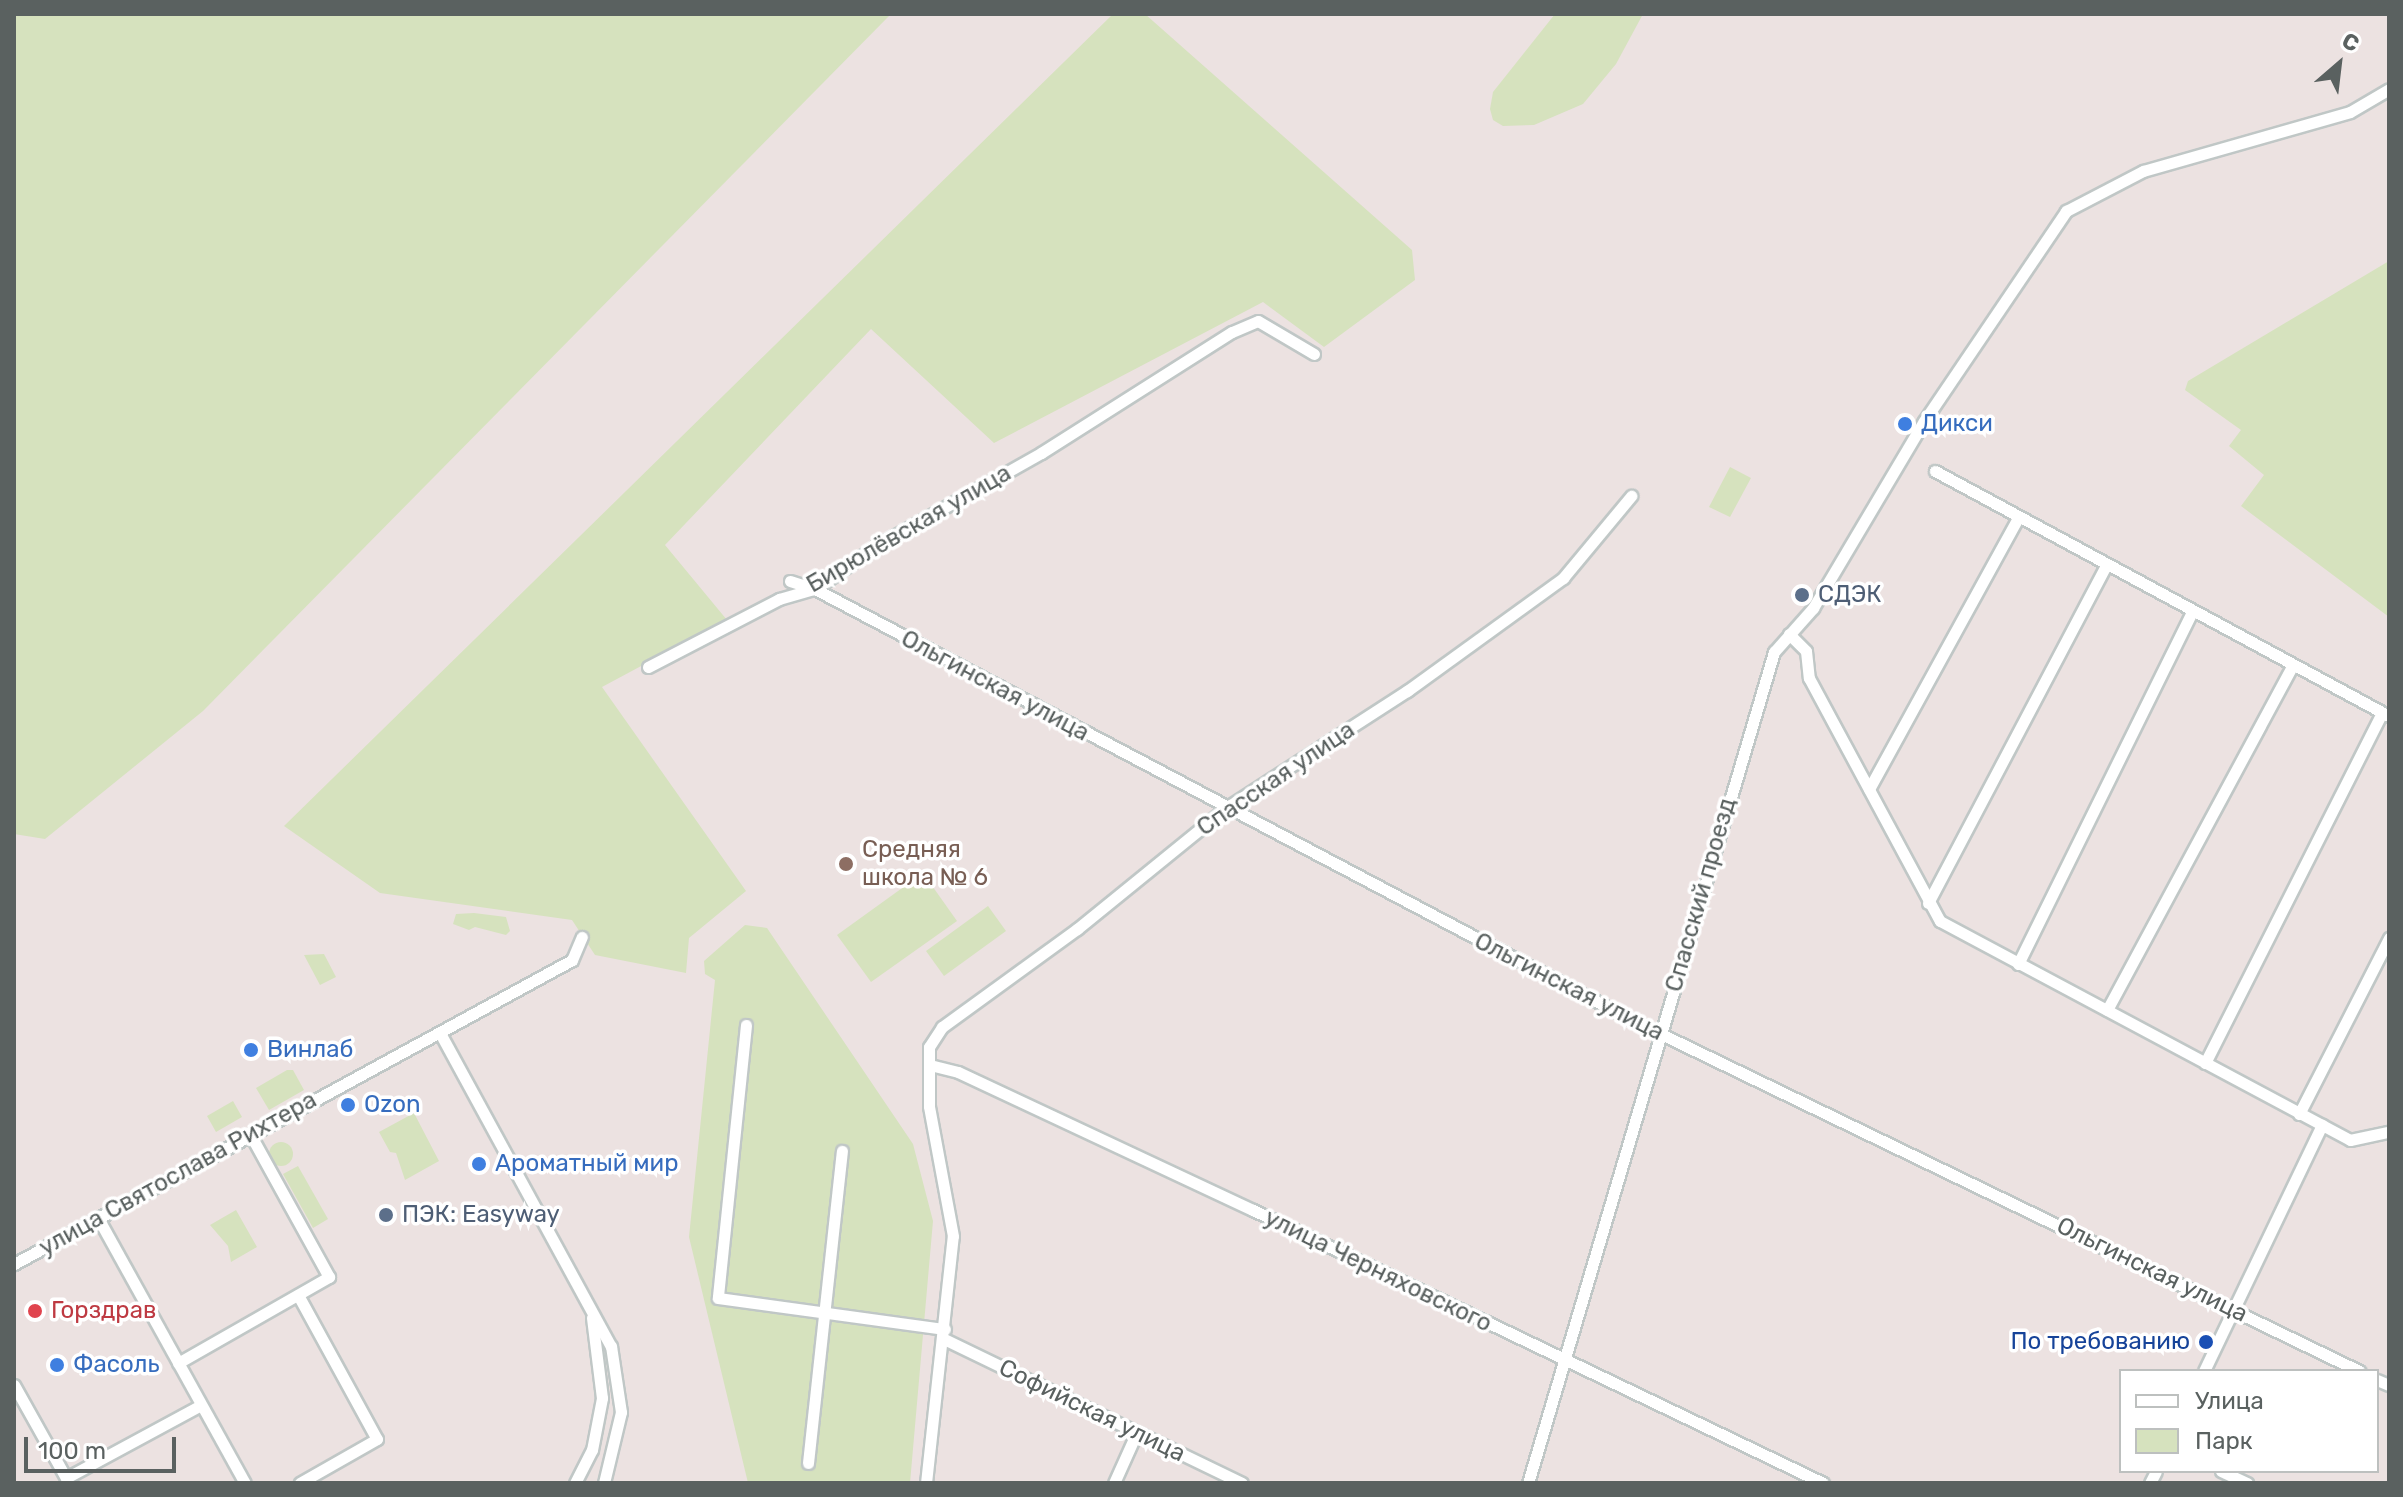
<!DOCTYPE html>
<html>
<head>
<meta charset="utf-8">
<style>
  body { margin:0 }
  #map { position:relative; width:2403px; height:1497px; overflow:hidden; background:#ece2e1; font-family:Rubik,sans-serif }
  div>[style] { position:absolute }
  .green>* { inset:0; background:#d6e2be }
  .round { border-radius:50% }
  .roads { filter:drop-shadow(2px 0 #c0c7c6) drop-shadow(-2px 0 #c0c7c6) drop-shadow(0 2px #c0c7c6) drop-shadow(0 -2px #c0c7c6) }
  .minor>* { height:11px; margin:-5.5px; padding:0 5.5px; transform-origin:5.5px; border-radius:5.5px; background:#fff }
  .dots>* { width:22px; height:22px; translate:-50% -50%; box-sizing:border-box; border:4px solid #fff; border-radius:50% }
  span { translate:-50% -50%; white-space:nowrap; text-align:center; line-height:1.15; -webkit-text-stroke:7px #fff; paint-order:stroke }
  .shop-label { font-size:24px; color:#366cbe }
  .left { translate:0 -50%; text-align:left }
  .street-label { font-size:24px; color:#5a6160 }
  .service-label { font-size:24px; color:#4e5e75 }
  .education-label { font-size:24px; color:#785e54 }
  .health-label { font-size:24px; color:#be3a42 }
  .transit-label { font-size:24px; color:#164399 }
  .right { translate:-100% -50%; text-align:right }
  .frame { position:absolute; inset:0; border:16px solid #5a6160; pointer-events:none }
  .legend { position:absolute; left:2119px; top:1369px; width:260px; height:104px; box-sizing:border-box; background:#fff; border:2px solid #bdc0bf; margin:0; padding:10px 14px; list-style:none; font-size:24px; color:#5a6160 }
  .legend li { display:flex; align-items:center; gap:16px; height:40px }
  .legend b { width:40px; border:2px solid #bdc0bf }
  .north { position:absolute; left:2299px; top:24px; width:80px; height:80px; -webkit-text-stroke:6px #fff; paint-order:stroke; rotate:28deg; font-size:22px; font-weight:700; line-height:32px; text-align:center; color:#5a6160 }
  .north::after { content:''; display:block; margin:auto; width:28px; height:36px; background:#5a6160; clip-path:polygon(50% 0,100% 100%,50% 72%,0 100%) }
  .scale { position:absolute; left:24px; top:1437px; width:152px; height:36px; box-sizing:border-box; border:4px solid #5a6160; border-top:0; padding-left:10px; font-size:24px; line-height:28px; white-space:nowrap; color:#5a6160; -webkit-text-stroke:6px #fff; paint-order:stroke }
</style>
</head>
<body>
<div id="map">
  <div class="green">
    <i style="clip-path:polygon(14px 14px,891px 14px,203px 711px,45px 839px,14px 834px)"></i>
    <i style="clip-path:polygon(1113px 14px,1145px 14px,1412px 250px,1415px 280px,1324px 347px,1263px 302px,994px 443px,871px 329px,665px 545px,727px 620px,602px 687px,746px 891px,689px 938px,686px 973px,595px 955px,572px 920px,380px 893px,284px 826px)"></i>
    <i style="clip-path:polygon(1555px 14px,1643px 14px,1616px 64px,1583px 104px,1534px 125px,1503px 126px,1493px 120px,1490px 109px,1493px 92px)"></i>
    <i style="clip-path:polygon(2389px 261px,2389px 617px,2241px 506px,2264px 475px,2229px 446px,2241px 430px,2185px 390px,2188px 381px)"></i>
    <i style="clip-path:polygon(1730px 467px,1751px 478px,1730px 517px,1709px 507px)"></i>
    <i style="clip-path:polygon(923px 873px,957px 921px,871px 982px,837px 935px)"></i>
    <i style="clip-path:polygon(988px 906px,1006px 931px,944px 976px,926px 951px)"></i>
    <i style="clip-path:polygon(474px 913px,506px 917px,510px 931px,506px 935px,475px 927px,469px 930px,453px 924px,456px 914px)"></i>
    <i style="clip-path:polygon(745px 925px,767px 928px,913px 1144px,933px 1221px,910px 1483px,748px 1483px,689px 1237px,715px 980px,705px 974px,704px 961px)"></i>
    <i style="clip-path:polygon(324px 954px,336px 977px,320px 985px,304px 955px)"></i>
    <i style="clip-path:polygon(287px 1070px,293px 1070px,304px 1090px,269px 1110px,256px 1088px)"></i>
    <i style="clip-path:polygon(233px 1101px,242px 1117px,216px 1132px,207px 1116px)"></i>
    <i style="clip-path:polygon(414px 1113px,439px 1161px,405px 1180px,396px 1153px,390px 1152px,379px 1132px)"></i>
    <i class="round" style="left:269px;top:1142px;width:24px;height:24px"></i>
    <i style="clip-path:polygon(298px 1166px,328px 1219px,313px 1228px,283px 1174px)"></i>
    <i style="clip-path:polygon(236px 1210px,257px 1247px,231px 1262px,228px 1246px,210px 1225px)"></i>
  </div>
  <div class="roads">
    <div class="minor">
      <i style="left:1935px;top:471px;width:516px;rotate:28.35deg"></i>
      <i style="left:790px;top:581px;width:26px;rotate:18deg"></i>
      <i style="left:815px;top:589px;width:921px;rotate:27.82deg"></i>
      <i style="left:1630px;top:1019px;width:810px;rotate:25.77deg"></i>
      <i style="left:1789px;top:634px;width:24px;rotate:45deg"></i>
      <i style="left:1806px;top:651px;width:27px;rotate:84deg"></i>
      <i style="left:1809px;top:678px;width:276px;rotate:61.7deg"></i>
      <i style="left:1940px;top:921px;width:465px;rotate:28.1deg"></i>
      <i style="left:2350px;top:1140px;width:40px;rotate:-12deg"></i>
      <i style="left:648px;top:667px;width:148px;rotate:-27.4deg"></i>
      <i style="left:779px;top:599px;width:37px;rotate:-16deg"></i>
      <i style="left:815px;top:589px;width:75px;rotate:-35.2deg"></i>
      <i style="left:876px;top:546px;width:189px;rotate:-29.4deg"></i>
      <i style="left:1041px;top:453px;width:226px;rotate:-32.4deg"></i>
      <i style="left:1232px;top:332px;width:28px;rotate:-23deg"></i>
      <i style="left:1258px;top:321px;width:65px;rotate:30.5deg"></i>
      <i style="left:1869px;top:789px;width:311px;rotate:-61.2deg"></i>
      <i style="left:1928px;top:903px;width:383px;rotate:-62.2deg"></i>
      <i style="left:2018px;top:964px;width:393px;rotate:-63.7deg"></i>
      <i style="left:2107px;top:1010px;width:392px;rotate:-61.7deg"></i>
      <i style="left:746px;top:1025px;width:274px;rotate:95.9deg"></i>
      <i style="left:718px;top:1298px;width:229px;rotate:7.8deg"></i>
      <i style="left:440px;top:1033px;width:357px;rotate:61.4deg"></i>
      <i style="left:611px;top:1346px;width:67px;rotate:81.4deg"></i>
      <i style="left:621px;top:1412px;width:73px;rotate:103.5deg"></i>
      <i style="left:2205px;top:1063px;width:392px;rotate:-63.2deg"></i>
      <i style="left:930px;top:1065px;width:29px;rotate:14deg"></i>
      <i style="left:958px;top:1072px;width:326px;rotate:25.1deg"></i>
      <i style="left:1253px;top:1210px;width:632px;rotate:25.59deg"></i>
      <i style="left:2299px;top:1114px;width:198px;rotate:-62.9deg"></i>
      <i style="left:98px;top:1218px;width:303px;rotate:61deg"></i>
      <i style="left:14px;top:1264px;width:635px;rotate:-28.58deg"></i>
      <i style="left:572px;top:960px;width:25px;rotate:-67deg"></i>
      <i style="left:298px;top:1295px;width:164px;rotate:61.3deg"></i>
      <i style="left:377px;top:1439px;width:89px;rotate:150.3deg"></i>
      <i style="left:942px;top:1338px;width:333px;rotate:25.8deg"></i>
      <i style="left:178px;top:1363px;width:174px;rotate:-29.7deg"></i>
      <i style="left:329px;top:1277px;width:163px;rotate:-118.9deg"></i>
      <i style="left:2204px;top:1371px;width:273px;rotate:-64.4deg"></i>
      <i style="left:2377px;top:1380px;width:13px;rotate:23deg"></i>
      <i style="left:14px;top:1385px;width:107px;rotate:60.8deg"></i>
      <i style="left:66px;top:1478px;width:153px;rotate:-28.4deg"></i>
      <i style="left:808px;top:1463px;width:314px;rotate:-83.8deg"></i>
      <i style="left:2221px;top:1471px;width:29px;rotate:25deg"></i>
      <i style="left:575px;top:1483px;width:37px;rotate:-63deg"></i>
      <i style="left:592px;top:1450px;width:53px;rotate:-79.1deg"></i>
      <i style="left:602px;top:1398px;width:81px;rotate:-97.1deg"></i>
      <i style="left:926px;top:1483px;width:248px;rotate:-83.8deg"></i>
      <i style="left:953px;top:1236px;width:132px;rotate:-100.5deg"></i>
      <i style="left:929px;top:1106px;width:59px;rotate:-90deg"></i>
      <i style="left:929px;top:1047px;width:24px;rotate:-57deg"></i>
      <i style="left:942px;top:1027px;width:167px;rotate:-36deg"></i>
      <i style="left:1077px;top:929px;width:192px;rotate:-39.1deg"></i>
      <i style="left:1226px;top:808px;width:216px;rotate:-32.9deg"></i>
      <i style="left:1407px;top:691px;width:193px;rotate:-35.9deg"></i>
      <i style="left:1563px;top:578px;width:107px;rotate:-50.3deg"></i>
      <i style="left:1114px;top:1483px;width:54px;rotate:-65.8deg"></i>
      <i style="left:1528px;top:1483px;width:867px;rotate:-73.51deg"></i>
      <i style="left:1774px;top:652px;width:59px;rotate:-48.4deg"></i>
      <i style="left:1813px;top:608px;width:217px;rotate:-59.3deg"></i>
      <i style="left:1924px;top:421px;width:254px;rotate:-55.9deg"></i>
      <i style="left:2066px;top:211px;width:87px;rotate:-27.5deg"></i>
      <i style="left:2143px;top:171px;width:215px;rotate:-15.9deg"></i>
      <i style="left:2350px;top:112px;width:45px;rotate:-30.5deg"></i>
      <i style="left:2150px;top:1483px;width:13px;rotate:-63deg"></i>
    </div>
  </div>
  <div class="dots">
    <i style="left:1905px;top:424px;background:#3f7fe0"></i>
    <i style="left:1802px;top:595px;background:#5c6f8a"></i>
    <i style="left:846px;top:864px;background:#8d6e63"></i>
    <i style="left:251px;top:1050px;background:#3f7fe0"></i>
    <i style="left:348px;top:1105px;background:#3f7fe0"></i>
    <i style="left:479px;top:1164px;background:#3f7fe0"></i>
    <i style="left:386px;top:1215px;background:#5c6f8a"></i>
    <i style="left:35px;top:1311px;background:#e0444e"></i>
    <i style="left:2206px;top:1342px;background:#1a4fb4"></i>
    <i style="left:57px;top:1365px;background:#3f7fe0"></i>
  </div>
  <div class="shop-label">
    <span class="left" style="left:1921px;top:424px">Дикси</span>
    <span class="left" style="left:267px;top:1050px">Винлаб</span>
    <span class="left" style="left:364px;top:1105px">Ozon</span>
    <span class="left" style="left:495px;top:1164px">Ароматный мир</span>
    <span class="left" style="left:73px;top:1365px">Фасоль</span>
  </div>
  <div class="street-label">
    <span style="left:909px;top:529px;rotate:-30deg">Бирюлёвская улица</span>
    <span style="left:995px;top:686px;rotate:28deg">Ольгинская улица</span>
    <span style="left:1276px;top:779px;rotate:-34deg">Спасская улица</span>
    <span style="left:1701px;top:895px;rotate:-74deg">Спасский проезд</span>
    <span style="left:1569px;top:987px;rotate:27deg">Ольгинская улица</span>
    <span style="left:178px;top:1174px;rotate:-29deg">улица Святослава Рихтера</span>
    <span style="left:2152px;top:1270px;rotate:26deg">Ольгинская улица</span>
    <span style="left:1378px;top:1271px;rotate:26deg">улица Черняховского</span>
    <span style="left:1092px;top:1411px;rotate:26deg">Софийская улица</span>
  </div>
  <div class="service-label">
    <span class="left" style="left:1818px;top:595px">СДЭК</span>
    <span class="left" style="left:402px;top:1215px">ПЭК: Easyway</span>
  </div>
  <div class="education-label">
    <span class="left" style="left:862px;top:864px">Средняя<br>школа № 6</span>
  </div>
  <div class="health-label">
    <span class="left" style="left:51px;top:1311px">Горздрав</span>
  </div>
  <div class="transit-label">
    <span class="right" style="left:2190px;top:1342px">По требованию</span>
  </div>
  <div class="frame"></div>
  <ul class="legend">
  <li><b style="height:10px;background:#fff"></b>Улица</li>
  <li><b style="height:22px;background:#d6e2be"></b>Парк</li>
  </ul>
  <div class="north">С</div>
  <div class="scale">100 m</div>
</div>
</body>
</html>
